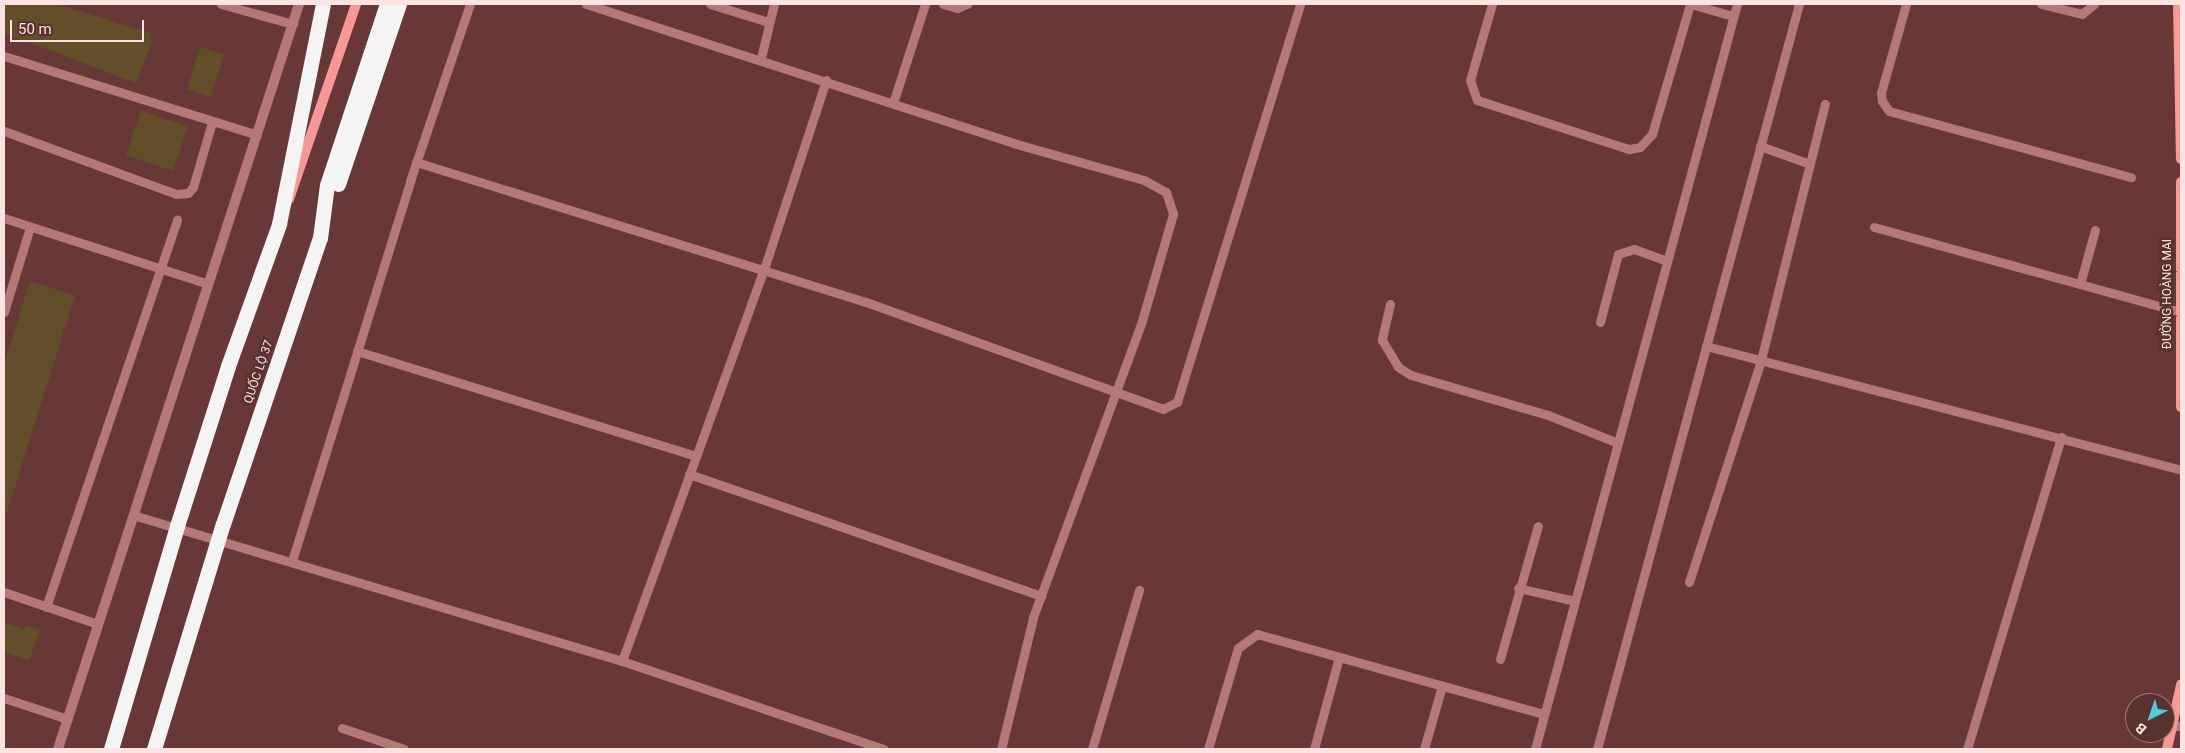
<!DOCTYPE html>
<html>
<head>
<meta charset="utf-8">
<style>
  body { margin:0 }
  #map { position:relative; width:2185px; height:753px; overflow:hidden; background:#593130; font-family:Roboto,sans-serif }
  div>[style] { position:absolute }
  .built>* { inset:0; background:#683838 }
  .building>* { inset:0; background:#624e29 }
  .lane>* { height:9px; margin:-4.5px; padding:0 4.5px; transform-origin:4.5px; border-radius:4.5px; background:#b47877 }
  .street>* { height:10px; margin:-5px; padding:0 5px; transform-origin:5px; border-radius:5px; background:#b47877 }
  .secondary>* { height:10px; margin:-5px; padding:0 5px; transform-origin:5px; border-radius:5px; background:#f69896 }
  .highway>* { height:15px; margin:-7.5px; padding:0 7.5px; transform-origin:7.5px; border-radius:7.5px; background:#f4f4f4 }
  span { translate:-50% -50%; white-space:nowrap; text-align:center; line-height:1.15; -webkit-text-stroke:5px #593130; paint-order:stroke }
  .street-label { font-size:12px; color:#fde3e1 }
  .frame { position:absolute; inset:0; border:5px solid #fde3e1; pointer-events:none }
  .north { position:absolute; left:2125px; top:693px; width:50px; height:50px; box-sizing:border-box; background:#593130; border:1px solid #9b7877; border-radius:50%; rotate:221deg; font-size:14px; font-weight:700; line-height:20px; text-align:center; color:#fde3e1 }
  .north::after { content:''; display:block; margin:auto; width:18px; height:22px; background:#51ccd4; clip-path:polygon(50% 0,100% 100%,50% 72%,0 100%) }
  .scale { position:absolute; left:10px; top:20px; width:134px; height:22px; box-sizing:border-box; border:2px solid #fde3e1; border-top:0; padding-left:6px; font-size:15px; line-height:18px; white-space:nowrap; color:#fde3e1; -webkit-text-stroke:4px #593130; paint-order:stroke }
</style>
</head>
<body>
<div id="map">
  <div class="built">
    <i style="clip-path:polygon(evenodd,4px 4px,2181px 4px,2181px 749px,4px 749px,4px 4px,2135px 703px,2165px 703px,2165px 733px,2135px 733px,2135px 703px)"></i>
  </div>
  <div class="building">
    <i style="clip-path:polygon(4px 4px,57px 4px,151px 33px,152px 42px,136px 83px,4px 33px)"></i>
    <i style="clip-path:polygon(200px 47px,224px 55px,211px 97px,187px 89px)"></i>
    <i style="clip-path:polygon(141px 111px,188px 126px,173px 171px,126px 155px)"></i>
    <i style="clip-path:polygon(30px 281px,75px 296px,7px 512px,4px 511px,4px 365px)"></i>
    <i style="clip-path:polygon(4px 622px,24px 629px,26px 625px,40px 630px,29px 660px,4px 652px)"></i>
  </div>
  <div class="lane">
    <i style="left:221px;top:4px;width:75px;rotate:15.5deg"></i>
    <i style="left:586px;top:4px;width:449px;rotate:18deg"></i>
    <i style="left:1013px;top:143px;width:136px;rotate:15.8deg"></i>
    <i style="left:1144px;top:180px;width:25px;rotate:29deg"></i>
    <i style="left:1166px;top:192px;width:23px;rotate:72deg"></i>
    <i style="left:1173px;top:214px;width:111px;rotate:106.2deg"></i>
    <i style="left:1142px;top:321px;width:316px;rotate:110.2deg"></i>
    <i style="left:1033px;top:618px;width:135px;rotate:103.7deg"></i>
    <i style="left:710px;top:4px;width:61px;rotate:17.2deg"></i>
    <i style="left:943px;top:4px;width:15px;rotate:16deg"></i>
    <i style="left:957px;top:8px;width:11px;rotate:-22deg"></i>
    <i style="left:1492px;top:4px;width:79px;rotate:106.1deg"></i>
    <i style="left:1470px;top:80px;width:21px;rotate:71deg"></i>
    <i style="left:1477px;top:100px;width:160px;rotate:17.9deg"></i>
    <i style="left:1629px;top:149px;width:11px;rotate:-10deg"></i>
    <i style="left:1640px;top:147px;width:18px;rotate:-47deg"></i>
    <i style="left:1652px;top:134px;width:135px;rotate:-73.7deg"></i>
    <i style="left:1691px;top:4px;width:44px;rotate:15.9deg"></i>
    <i style="left:1906px;top:4px;width:92px;rotate:105.7deg"></i>
    <i style="left:1881px;top:93px;width:8px;rotate:83deg"></i>
    <i style="left:1882px;top:101px;width:12px;rotate:55deg"></i>
    <i style="left:1889px;top:111px;width:251px;rotate:15.3deg"></i>
    <i style="left:2041px;top:4px;width:42px;rotate:13.7deg"></i>
    <i style="left:2082px;top:14px;width:16px;rotate:-40deg"></i>
    <i style="left:4px;top:56px;width:265px;rotate:17.3deg"></i>
    <i style="left:761px;top:58px;width:56px;rotate:-76.5deg"></i>
    <i style="left:893px;top:103px;width:104px;rotate:-72.1deg"></i>
    <i style="left:4px;top:131px;width:183px;rotate:20.1deg"></i>
    <i style="left:176px;top:194px;width:12px;rotate:-5deg"></i>
    <i style="left:188px;top:193px;width:8px;rotate:-50deg"></i>
    <i style="left:193px;top:187px;width:68px;rotate:-73.7deg"></i>
    <i style="left:1760px;top:146px;width:53px;rotate:19.8deg"></i>
    <i style="left:416px;top:162px;width:471px;rotate:17.3deg"></i>
    <i style="left:866px;top:302px;width:316px;rotate:19.8deg"></i>
    <i style="left:1163px;top:409px;width:16px;rotate:-27deg"></i>
    <i style="left:1177px;top:402px;width:417px;rotate:-72.8deg"></i>
    <i style="left:4px;top:218px;width:214px;rotate:17.9deg"></i>
    <i style="left:1874px;top:227px;width:319px;rotate:15.5deg"></i>
    <i style="left:2080px;top:284px;width:56px;rotate:-74.5deg"></i>
    <i style="left:1390px;top:304px;width:37px;rotate:103deg"></i>
    <i style="left:1382px;top:340px;width:31px;rotate:59deg"></i>
    <i style="left:1398px;top:367px;width:15px;rotate:32deg"></i>
    <i style="left:1411px;top:375px;width:143px;rotate:16.3deg"></i>
    <i style="left:1548px;top:415px;width:75px;rotate:21.8deg"></i>
    <i style="left:4px;top:312px;width:89px;rotate:-73deg"></i>
    <i style="left:1600px;top:322px;width:70px;rotate:-75.2deg"></i>
    <i style="left:1618px;top:254px;width:17px;rotate:-17deg"></i>
    <i style="left:1634px;top:249px;width:35px;rotate:20deg"></i>
    <i style="left:1706px;top:346px;width:491px;rotate:14.6deg"></i>
    <i style="left:357px;top:351px;width:355px;rotate:17.2deg"></i>
    <i style="left:689px;top:474px;width:373px;rotate:19.1deg"></i>
    <i style="left:133px;top:515px;width:510px;rotate:16.62deg"></i>
    <i style="left:622px;top:661px;width:276px;rotate:18.6deg"></i>
    <i style="left:292px;top:561px;width:398px;rotate:-72.7deg"></i>
    <i style="left:410px;top:181px;width:187px;rotate:-71.3deg"></i>
    <i style="left:1689px;top:582px;width:233px;rotate:-72deg"></i>
    <i style="left:1761px;top:360px;width:264px;rotate:-76deg"></i>
    <i style="left:1518px;top:588px;width:58px;rotate:12.8deg"></i>
    <i style="left:4px;top:592px;width:99px;rotate:18.8deg"></i>
    <i style="left:46px;top:607px;width:409px;rotate:-71.3deg"></i>
    <i style="left:1500px;top:659px;width:138px;rotate:-74.1deg"></i>
    <i style="left:622px;top:661px;width:417px;rotate:-70.1deg"></i>
    <i style="left:764px;top:269px;width:199px;rotate:-71.8deg"></i>
    <i style="left:4px;top:698px;width:67px;rotate:18.2deg"></i>
    <i style="left:2173px;top:726px;width:8px"></i>
    <i style="left:342px;top:728px;width:65px;rotate:18.7deg"></i>
    <i style="left:1092px;top:749px;width:166px;rotate:-73.5deg"></i>
    <i style="left:1208px;top:749px;width:105px;rotate:-73.5deg"></i>
    <i style="left:1238px;top:648px;width:24px;rotate:-36deg"></i>
    <i style="left:1257px;top:634px;width:298px;rotate:15.6deg"></i>
    <i style="left:1314px;top:749px;width:95px;rotate:-74.8deg"></i>
    <i style="left:1424px;top:749px;width:66px;rotate:-74.1deg"></i>
    <i style="left:1535px;top:749px;width:772px;rotate:-74.83deg"></i>
    <i style="left:1597px;top:749px;width:772px;rotate:-74.83deg"></i>
    <i style="left:1967px;top:749px;width:326px;rotate:-73.2deg"></i>
  </div>
  <div class="street">
    <i style="left:58px;top:749px;width:783px;rotate:-72.07deg"></i>
  </div>
  <div class="secondary">
    <i style="left:2178px;top:4px;width:155px;rotate:88.9deg"></i>
    <i style="left:2181px;top:182px;width:225px;rotate:90deg"></i>
    <i style="left:289px;top:199px;width:206px;rotate:-71deg"></i>
    <i style="left:2167px;top:749px;width:66px;rotate:-77.7deg"></i>
  </div>
  <div class="highway">
    <i style="left:338px;top:184px;width:190px;rotate:-71.3deg"></i>
    <i style="left:111px;top:749px;width:233px;rotate:-73.5deg"></i>
    <i style="left:177px;top:526px;width:168px;rotate:-72.3deg"></i>
    <i style="left:228px;top:366px;width:151px;rotate:-70.2deg"></i>
    <i style="left:279px;top:224px;width:224px;rotate:-78.7deg"></i>
    <i style="left:154px;top:749px;width:235px;rotate:-73deg"></i>
    <i style="left:223px;top:524px;width:302px;rotate:-71.3deg"></i>
    <i style="left:320px;top:238px;width:53px;rotate:-82.5deg"></i>
    <i style="left:327px;top:185px;width:191px;rotate:-71.7deg"></i>
  </div>
  <div class="street-label">
    <span style="left:2168px;top:294px;rotate:-90deg">ĐƯỜNG HOÀNG MAI</span>
    <span style="left:259px;top:372px;rotate:-71deg">QUỐC LỘ 37</span>
  </div>
  <div class="frame"></div>
  <div class="north">B</div>
  <div class="scale">50 m</div>
</div>
</body>
</html>
